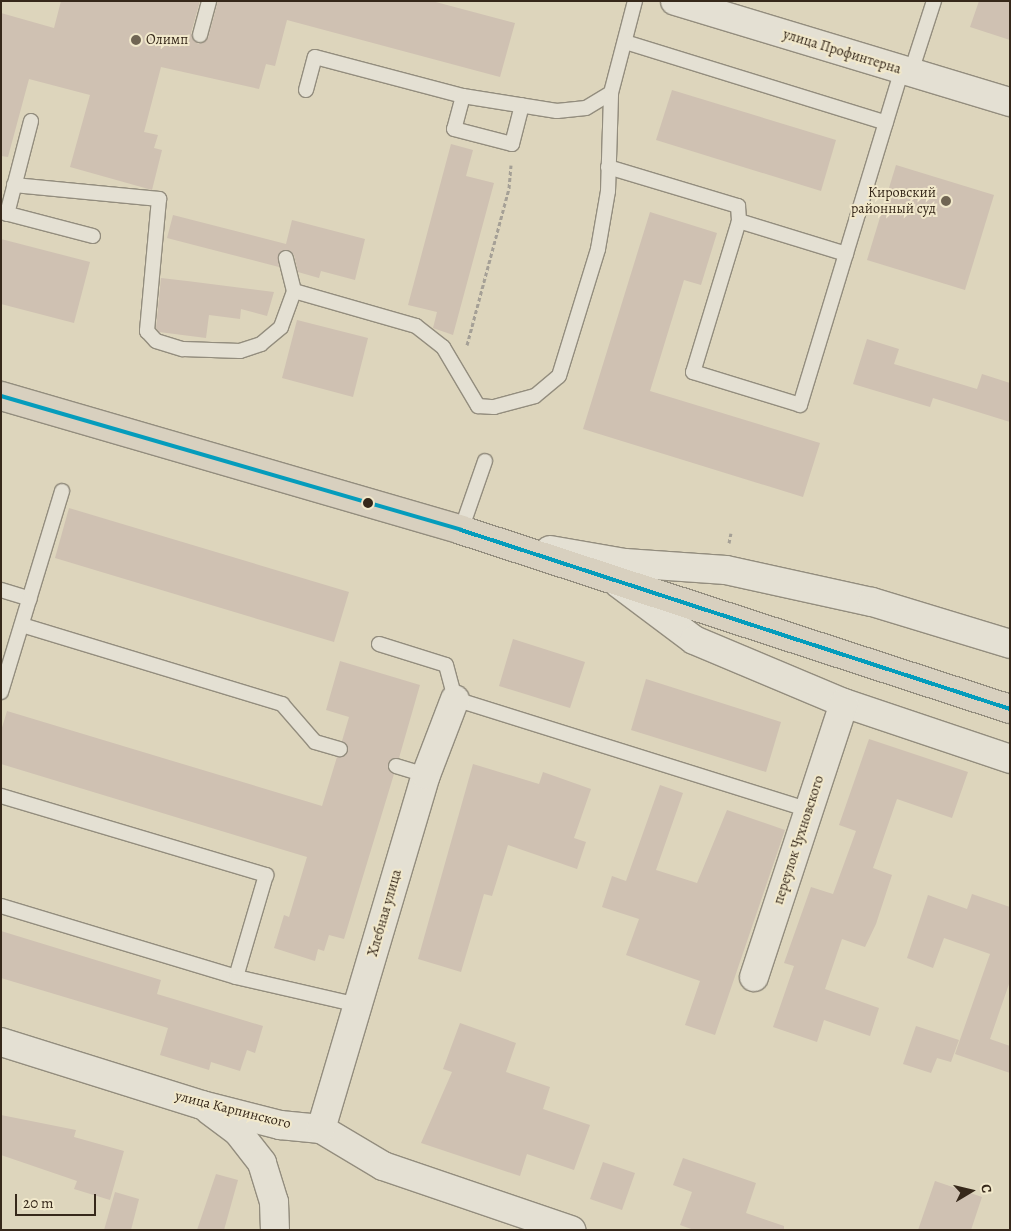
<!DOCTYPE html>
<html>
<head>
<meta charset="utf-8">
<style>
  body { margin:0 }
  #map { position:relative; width:1011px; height:1231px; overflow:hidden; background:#ddd5bc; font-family:Alegreya,serif }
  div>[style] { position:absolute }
  .building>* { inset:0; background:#cfc1b2 }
  .path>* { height:3px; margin-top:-1.5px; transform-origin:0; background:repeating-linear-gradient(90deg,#a5a096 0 4px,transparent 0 6.5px) }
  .roads { filter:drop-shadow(1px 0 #938d7e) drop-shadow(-1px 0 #938d7e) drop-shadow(0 1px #938d7e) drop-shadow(0 -1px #938d7e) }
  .lane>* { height:14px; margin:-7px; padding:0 7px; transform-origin:7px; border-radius:7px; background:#e4e0d3 }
  .street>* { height:28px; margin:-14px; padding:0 14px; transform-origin:14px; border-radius:14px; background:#e4e0d3 }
  .primary>* { height:28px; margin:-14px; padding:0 14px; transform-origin:14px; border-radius:14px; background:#d8d0bf }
  .bus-1>* { height:4px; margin:-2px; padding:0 2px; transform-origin:2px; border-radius:2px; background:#059cbc }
  .dots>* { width:14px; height:14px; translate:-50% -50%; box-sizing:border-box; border:2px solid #f1e8cb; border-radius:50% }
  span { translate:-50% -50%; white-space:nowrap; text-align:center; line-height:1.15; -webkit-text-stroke:4px #f1e8cb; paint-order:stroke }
  .poi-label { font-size:14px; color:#36281a }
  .left { translate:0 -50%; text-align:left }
  .right { translate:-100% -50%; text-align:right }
  .street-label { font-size:14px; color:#36281a }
  .frame { position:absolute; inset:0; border:2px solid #36281a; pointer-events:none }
  .north { position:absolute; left:946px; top:1166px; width:50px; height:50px; -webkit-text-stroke:4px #f1e8cb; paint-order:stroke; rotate:81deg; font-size:14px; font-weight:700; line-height:20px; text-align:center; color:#36281a }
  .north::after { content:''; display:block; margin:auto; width:18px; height:22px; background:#36281a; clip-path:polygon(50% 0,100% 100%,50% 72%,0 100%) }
  .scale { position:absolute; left:15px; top:1194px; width:81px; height:22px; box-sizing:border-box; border:2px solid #36281a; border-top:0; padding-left:6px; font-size:15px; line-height:18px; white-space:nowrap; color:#36281a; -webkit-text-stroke:4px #f1e8cb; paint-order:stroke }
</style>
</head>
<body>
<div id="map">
  <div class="building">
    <i style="clip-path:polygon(61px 1px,200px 1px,191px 33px,198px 44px,208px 38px,218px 1px,432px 1px,515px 23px,500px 77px,287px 20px,275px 66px,266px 64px,259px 89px,161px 67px,144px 132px,158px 135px,154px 148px,162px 150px,152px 190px,70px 167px,90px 95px,29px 79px,8px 157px,1px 156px,1px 13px,54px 28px)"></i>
    <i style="clip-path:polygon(979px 1px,1010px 1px,1010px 40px,970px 27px)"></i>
    <i style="clip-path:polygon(672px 90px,836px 140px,821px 191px,656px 140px)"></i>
    <i style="clip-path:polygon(451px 144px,473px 150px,466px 176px,494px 183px,453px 335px,433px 328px,437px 312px,408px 305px)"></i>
    <i style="clip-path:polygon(896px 165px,994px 195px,965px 290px,867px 260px)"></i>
    <i style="clip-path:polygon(650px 212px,717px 233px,701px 285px,684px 280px,650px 391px,820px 443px,803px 497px,583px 429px)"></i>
    <i style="clip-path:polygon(173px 215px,286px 244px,292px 220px,365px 239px,355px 280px,321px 271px,319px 278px,298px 272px,294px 255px,288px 250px,278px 255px,279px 267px,167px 238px)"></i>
    <i style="clip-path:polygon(1px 239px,90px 262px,74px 323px,1px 304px)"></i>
    <i style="clip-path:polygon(161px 278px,187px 281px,274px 292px,267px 316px,241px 309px,240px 319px,209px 315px,206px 338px,159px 332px,156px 328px)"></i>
    <i style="clip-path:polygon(297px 320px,368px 338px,353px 397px,282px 378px)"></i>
    <i style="clip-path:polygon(867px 339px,899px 349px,894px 364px,977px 389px,982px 374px,1010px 383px,1010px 422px,933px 398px,930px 407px,853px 384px)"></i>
    <i style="clip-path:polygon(69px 508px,349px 592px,334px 642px,55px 558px)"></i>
    <i style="clip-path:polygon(513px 639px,585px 662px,570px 708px,499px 686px)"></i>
    <i style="clip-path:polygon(340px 661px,420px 685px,399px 758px,388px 764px,394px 774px,344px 939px,329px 935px,324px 951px,318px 949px,315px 961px,274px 948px,284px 915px,289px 917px,307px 857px,1px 764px,1px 731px,7px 711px,322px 806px,337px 757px,348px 751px,342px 741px,349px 717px,326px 710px)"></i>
    <i style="clip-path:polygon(646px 679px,781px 722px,766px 772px,631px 730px)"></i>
    <i style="clip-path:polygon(869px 739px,968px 772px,952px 818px,897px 799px,873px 868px,892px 875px,876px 924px,865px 947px,842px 939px,825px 989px,879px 1008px,870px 1036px,824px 1020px,817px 1042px,773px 1027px,794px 966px,784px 963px,811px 887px,833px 894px,856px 831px,839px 825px)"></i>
    <i style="clip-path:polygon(473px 764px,539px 784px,543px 772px,591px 789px,574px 838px,586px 842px,577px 869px,508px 845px,492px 896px,484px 894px,461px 972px,418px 959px)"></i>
    <i style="clip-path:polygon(660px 785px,683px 793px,656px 870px,697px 883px,727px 810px,785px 830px,715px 1035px,685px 1025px,700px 981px,626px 955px,639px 919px,602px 907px,612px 876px,626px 881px)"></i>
    <i style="clip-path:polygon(972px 894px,1010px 907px,1010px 981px,990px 1039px,1010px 1046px,1010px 1073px,955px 1054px,990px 954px,944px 938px,933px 968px,907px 958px,928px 895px,967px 909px)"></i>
    <i style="clip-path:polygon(1px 931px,161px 980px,157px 994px,263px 1026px,255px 1053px,247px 1050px,240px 1071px,211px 1062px,209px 1070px,160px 1055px,168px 1028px,1px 978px)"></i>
    <i style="clip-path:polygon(460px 1023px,516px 1043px,506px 1072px,550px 1087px,543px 1109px,590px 1125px,574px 1170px,527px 1154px,520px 1176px,421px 1143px,452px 1072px,443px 1069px)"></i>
    <i style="clip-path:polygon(916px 1026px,959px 1040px,951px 1062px,937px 1058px,931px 1073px,903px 1064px)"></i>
    <i style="clip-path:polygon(1px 1115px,76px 1130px,74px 1137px,124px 1151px,110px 1200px,74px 1189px,77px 1181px,1px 1155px)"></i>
    <i style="clip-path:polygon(683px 1158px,756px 1183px,746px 1213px,784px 1226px,784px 1230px,694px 1230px,680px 1225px,692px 1192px,673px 1185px)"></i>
    <i style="clip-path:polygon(603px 1162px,635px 1173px,622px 1210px,590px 1199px)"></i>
    <i style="clip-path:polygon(216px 1174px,238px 1180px,224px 1230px,197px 1230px)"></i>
    <i style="clip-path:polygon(935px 1181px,982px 1197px,971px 1230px,918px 1230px)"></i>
    <i style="clip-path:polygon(115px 1192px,139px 1199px,131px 1230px,104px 1230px)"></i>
  </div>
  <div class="path">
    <i style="left:467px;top:345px;width:163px;rotate:-75deg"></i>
    <i style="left:509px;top:188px;width:23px;rotate:-85deg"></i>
    <i style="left:729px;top:543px;width:10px;rotate:-79deg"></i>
  </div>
  <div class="roads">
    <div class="lane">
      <i style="left:200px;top:35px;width:35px;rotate:-75deg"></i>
      <i style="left:625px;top:42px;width:273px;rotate:17.2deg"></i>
      <i style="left:911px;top:72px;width:75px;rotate:-72.1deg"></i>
      <i style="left:306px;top:90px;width:34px;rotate:-75deg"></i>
      <i style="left:315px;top:57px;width:153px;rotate:14.8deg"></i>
      <i style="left:463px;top:96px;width:95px;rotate:9.1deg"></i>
      <i style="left:557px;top:111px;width:29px;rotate:-6deg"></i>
      <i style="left:586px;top:108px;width:29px;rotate:-31deg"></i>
      <i style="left:611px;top:93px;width:95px;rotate:-75.4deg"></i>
      <i style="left:463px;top:96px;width:34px;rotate:105deg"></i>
      <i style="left:454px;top:129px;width:60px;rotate:14.5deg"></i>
      <i style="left:512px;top:144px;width:40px;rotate:-75.6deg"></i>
      <i style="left:608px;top:167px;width:136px;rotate:16.7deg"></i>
      <i style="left:738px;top:206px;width:15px;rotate:86deg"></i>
      <i style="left:739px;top:221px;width:158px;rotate:106.9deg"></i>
      <i style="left:693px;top:372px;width:112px;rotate:17.1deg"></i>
      <i style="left:800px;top:405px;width:350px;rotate:-73.1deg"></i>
      <i style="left:14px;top:185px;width:146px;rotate:5.5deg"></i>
      <i style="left:159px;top:199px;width:133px;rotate:95.2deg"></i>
      <i style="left:147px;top:331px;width:13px;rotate:48deg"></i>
      <i style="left:156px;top:341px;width:28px;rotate:17deg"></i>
      <i style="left:183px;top:349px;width:57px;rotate:2deg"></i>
      <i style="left:240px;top:351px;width:22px;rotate:-18deg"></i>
      <i style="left:261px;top:344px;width:26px;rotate:-40deg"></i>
      <i style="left:281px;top:327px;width:38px;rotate:-70deg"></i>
      <i style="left:294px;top:291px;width:34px;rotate:-104deg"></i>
      <i style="left:1px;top:212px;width:95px;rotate:14.6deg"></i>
      <i style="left:7px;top:214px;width:96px;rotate:-75.5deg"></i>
      <i style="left:739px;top:221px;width:112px;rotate:17.1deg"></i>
      <i style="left:294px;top:291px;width:127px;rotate:16deg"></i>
      <i style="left:416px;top:326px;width:34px;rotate:38deg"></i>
      <i style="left:443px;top:347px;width:69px;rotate:59.3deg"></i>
      <i style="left:478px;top:406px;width:16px;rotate:4deg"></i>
      <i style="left:494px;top:407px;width:42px;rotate:-15deg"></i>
      <i style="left:535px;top:396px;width:31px;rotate:-40deg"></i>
      <i style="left:559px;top:376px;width:133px;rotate:-72.9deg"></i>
      <i style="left:598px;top:249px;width:59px;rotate:-80.2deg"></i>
      <i style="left:608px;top:191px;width:98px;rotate:-88.2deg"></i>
      <i style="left:461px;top:530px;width:73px;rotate:-70.8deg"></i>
      <i style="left:1px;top:590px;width:30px;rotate:17deg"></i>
      <i style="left:22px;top:625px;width:272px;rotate:16.9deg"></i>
      <i style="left:282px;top:704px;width:50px;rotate:49deg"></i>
      <i style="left:315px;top:742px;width:26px;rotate:16deg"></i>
      <i style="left:379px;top:644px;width:70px;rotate:17.4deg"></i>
      <i style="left:446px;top:665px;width:35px;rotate:75deg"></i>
      <i style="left:455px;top:699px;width:372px;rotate:17.4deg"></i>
      <i style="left:1px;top:692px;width:210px;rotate:-73.1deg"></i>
      <i style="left:396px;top:766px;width:31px;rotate:17deg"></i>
      <i style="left:1px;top:796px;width:277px;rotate:16.6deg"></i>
      <i style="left:266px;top:875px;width:106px;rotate:106.4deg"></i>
      <i style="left:1px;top:906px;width:245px;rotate:16.8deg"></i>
      <i style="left:236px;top:977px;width:125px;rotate:12.9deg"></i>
    </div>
    <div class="street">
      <i style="left:675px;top:1px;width:350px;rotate:16.8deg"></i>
      <i style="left:550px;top:550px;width:76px;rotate:9.8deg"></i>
      <i style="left:625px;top:563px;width:101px;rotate:4deg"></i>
      <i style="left:726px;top:570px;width:149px;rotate:12.4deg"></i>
      <i style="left:872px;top:602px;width:144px;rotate:16.9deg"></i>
      <i style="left:618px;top:583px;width:95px;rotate:36.9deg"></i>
      <i style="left:694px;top:640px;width:163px;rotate:22.8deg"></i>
      <i style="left:844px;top:703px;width:175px;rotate:18.6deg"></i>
      <i style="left:754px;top:977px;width:288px;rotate:-71.8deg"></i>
      <i style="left:1px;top:1042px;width:211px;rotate:17.4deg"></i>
      <i style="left:202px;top:1105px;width:81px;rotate:14.4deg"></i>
      <i style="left:280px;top:1125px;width:41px;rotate:5.6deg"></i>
      <i style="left:321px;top:1129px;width:72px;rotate:30.8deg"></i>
      <i style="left:383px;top:1166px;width:199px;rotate:18.8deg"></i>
      <i style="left:209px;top:1110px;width:36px;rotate:37deg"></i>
      <i style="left:238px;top:1132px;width:39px;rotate:52deg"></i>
      <i style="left:262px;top:1163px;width:41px;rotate:72.9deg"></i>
      <i style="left:274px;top:1202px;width:28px;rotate:88deg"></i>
      <i style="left:321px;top:1129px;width:369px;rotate:-73.5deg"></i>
      <i style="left:426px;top:775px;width:81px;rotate:-69.1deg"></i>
    </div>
    <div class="primary">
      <i style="left:1px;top:396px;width:479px;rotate:16.2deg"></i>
      <i style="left:461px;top:530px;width:577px;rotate:18.06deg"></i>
    </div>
  </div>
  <div class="bus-1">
    <i style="left:1px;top:396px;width:479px;rotate:16.2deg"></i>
    <i style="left:461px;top:530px;width:577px;rotate:18.06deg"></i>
  </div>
  <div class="dots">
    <i style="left:136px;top:40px;background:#706553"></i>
    <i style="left:946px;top:201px;background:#706553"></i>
    <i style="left:368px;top:503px;background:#36281a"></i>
  </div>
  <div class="poi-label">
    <span class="left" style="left:146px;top:40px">Олимп</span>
    <span class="right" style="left:936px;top:201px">Кировский<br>районный суд</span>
  </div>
  <div class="street-label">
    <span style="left:842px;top:52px;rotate:17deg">улица Профинтерна</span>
    <span style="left:799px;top:840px;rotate:-72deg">переулок Чухновского</span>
    <span style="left:385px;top:913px;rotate:-74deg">Хлебная улица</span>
    <span style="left:233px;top:1110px;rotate:14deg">улица Карпинского</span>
  </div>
  <div class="frame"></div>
  <div class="north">С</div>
  <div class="scale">20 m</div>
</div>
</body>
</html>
